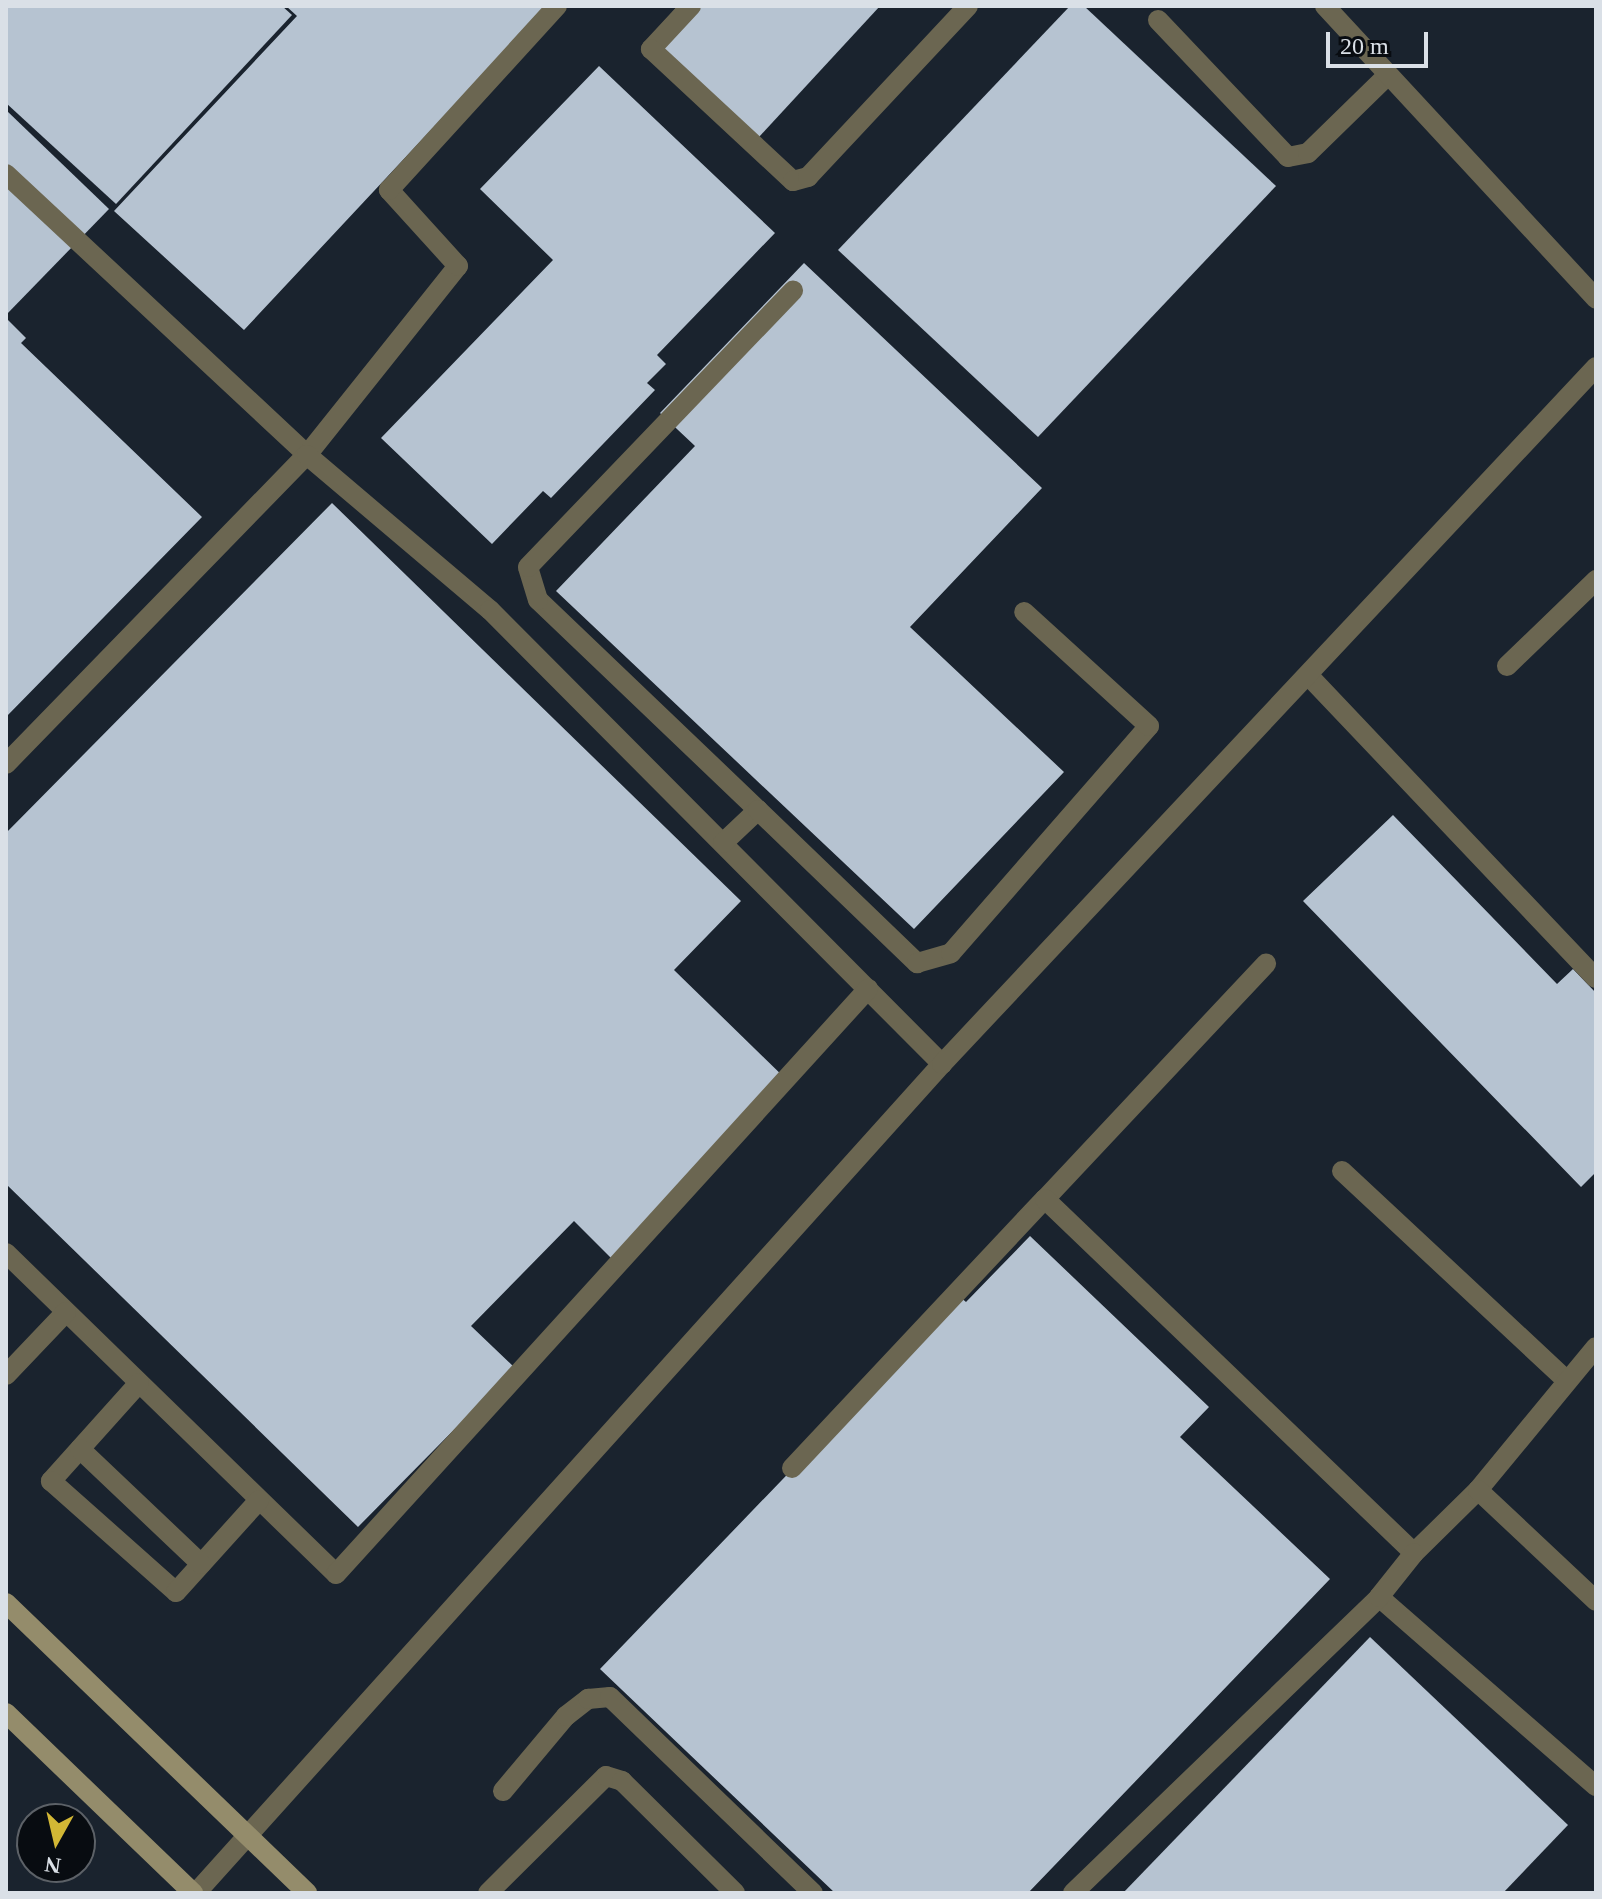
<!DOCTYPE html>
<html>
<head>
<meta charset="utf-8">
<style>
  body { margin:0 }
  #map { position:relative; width:1602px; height:1899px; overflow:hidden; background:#1a232e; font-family:"Times New Roman",serif }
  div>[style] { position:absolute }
  .building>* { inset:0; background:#b6c3d1 }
  .lane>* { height:20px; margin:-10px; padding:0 10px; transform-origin:10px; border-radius:10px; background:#6b6651 }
  .street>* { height:20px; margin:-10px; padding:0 10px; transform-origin:10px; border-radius:10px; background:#6b6651 }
  .secondary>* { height:20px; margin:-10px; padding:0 10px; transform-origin:10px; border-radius:10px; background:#948c6b }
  span { translate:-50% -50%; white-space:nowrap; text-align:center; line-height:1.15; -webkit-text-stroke:8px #080c11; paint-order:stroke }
  .frame { position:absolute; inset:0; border:8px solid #dae0e7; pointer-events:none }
  .north { position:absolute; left:16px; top:1803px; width:80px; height:80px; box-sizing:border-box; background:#080c11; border:2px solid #5c6167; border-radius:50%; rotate:188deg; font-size:22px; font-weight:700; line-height:32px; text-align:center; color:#dae0e7 }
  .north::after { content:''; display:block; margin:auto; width:28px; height:36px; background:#d2b735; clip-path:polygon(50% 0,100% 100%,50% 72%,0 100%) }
  .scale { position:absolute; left:1326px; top:32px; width:102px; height:36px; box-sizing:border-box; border:4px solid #dae0e7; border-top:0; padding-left:10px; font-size:24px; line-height:28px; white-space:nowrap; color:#dae0e7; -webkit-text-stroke:6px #080c11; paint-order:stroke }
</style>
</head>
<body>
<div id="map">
  <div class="building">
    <i style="clip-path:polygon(6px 6px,282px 6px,292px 15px,116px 204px,6px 103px)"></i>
    <i style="clip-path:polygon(286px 6px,547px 6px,244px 330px,114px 211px,297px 16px)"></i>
    <i style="clip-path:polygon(678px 6px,880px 6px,759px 137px,650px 37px)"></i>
    <i style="clip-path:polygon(1070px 6px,1084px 6px,1276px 186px,1038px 437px,838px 250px)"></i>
    <i style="clip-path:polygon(599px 66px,775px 233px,657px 355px,666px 364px,647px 383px,655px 390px,551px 498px,543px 491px,492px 544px,381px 438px,553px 260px,480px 189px)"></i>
    <i style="clip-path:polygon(6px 110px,109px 209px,6px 315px)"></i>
    <i style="clip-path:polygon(804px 263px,1042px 488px,910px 627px,1064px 772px,914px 929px,556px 591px,695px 446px,660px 413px)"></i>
    <i style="clip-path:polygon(6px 318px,26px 338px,21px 343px,202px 517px,6px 717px)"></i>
    <i style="clip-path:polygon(332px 503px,741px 901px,674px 970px,791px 1084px,616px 1263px,574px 1221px,471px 1326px,515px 1368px,358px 1527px,6px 1184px,6px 833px)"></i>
    <i style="clip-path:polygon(1393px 815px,1557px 984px,1573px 969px,1596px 993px,1596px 1172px,1581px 1187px,1303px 901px)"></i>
    <i style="clip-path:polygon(1030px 1236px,1209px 1407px,1180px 1437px,1330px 1579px,1028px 1893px,835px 1893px,600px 1669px,959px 1296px,966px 1302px)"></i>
    <i style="clip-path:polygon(1370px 1637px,1568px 1825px,1503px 1893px,1123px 1893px)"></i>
  </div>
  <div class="lane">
    <i style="left:691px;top:6px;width:59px;rotate:132.9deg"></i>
    <i style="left:651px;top:49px;width:194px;rotate:42.9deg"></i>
    <i style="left:793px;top:181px;width:16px;rotate:-15deg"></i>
    <i style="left:808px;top:177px;width:234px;rotate:-46.9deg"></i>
    <i style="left:1158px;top:20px;width:189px;rotate:46.5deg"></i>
    <i style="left:1288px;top:157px;width:20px;rotate:-11deg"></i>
    <i style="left:1308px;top:153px;width:112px;rotate:-44.3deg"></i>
    <i style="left:6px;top:174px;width:412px;rotate:43deg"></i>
    <i style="left:307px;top:455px;width:242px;rotate:-51.4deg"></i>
    <i style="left:458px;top:266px;width:103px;rotate:-132.2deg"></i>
    <i style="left:389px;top:190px;width:249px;rotate:-47.6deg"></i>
    <i style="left:1507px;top:666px;width:124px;rotate:-44deg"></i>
    <i style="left:1308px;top:675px;width:418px;rotate:46.5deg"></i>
    <i style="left:6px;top:764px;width:431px;rotate:-45.8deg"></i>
    <i style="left:307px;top:455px;width:240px;rotate:40.3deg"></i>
    <i style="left:490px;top:610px;width:641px;rotate:45.13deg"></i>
    <i style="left:758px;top:810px;width:304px;rotate:-136.3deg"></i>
    <i style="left:538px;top:600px;width:34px;rotate:-107deg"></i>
    <i style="left:528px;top:567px;width:383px;rotate:-46.2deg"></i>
    <i style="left:723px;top:843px;width:48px;rotate:-43.3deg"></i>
    <i style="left:758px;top:810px;width:221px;rotate:43.9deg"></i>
    <i style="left:917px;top:963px;width:35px;rotate:-16deg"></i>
    <i style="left:951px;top:953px;width:301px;rotate:-48.9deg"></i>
    <i style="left:1149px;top:726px;width:169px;rotate:-137.6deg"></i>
    <i style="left:1342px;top:1171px;width:306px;rotate:43deg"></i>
    <i style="left:1045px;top:1199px;width:323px;rotate:-46.8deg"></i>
    <i style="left:6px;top:1253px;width:460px;rotate:44.2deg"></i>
    <i style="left:336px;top:1574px;width:791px;rotate:-47.72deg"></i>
    <i style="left:6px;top:1375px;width:87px;rotate:-46.4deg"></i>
    <i style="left:139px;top:1383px;width:132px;rotate:131.9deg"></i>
    <i style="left:51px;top:1481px;width:167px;rotate:41.6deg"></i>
    <i style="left:176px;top:1592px;width:124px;rotate:-47.9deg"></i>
    <i style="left:80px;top:1449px;width:167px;rotate:43.5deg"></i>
    <i style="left:792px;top:1468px;width:369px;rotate:-46.8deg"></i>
    <i style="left:1045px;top:1199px;width:511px;rotate:43.81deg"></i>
    <i style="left:1414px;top:1553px;width:90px;rotate:-44.5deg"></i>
    <i style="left:1478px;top:1490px;width:185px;rotate:-50.5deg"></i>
    <i style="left:1478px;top:1490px;width:162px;rotate:43.2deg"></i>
    <i style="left:1379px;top:1597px;width:288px;rotate:41.1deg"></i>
    <i style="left:503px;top:1791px;width:98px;rotate:-50deg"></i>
    <i style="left:566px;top:1716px;width:28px;rotate:-38deg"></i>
    <i style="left:588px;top:1699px;width:22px;rotate:-5deg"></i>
    <i style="left:610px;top:1697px;width:282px;rotate:44deg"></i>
    <i style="left:488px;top:1893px;width:166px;rotate:-44.8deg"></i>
    <i style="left:606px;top:1776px;width:17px;rotate:17deg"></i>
    <i style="left:622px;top:1781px;width:159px;rotate:44.7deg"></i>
    <i style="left:1073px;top:1893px;width:426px;rotate:-44deg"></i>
    <i style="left:1379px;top:1597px;width:56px;rotate:-51.5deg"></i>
  </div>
  <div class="street">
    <i style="left:1325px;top:6px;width:399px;rotate:47.2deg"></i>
    <i style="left:196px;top:1893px;width:1115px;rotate:-48.02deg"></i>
    <i style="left:942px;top:1064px;width:956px;rotate:-46.82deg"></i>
  </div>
  <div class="secondary">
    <i style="left:6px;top:1603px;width:418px;rotate:43.9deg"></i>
    <i style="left:6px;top:1713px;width:260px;rotate:43.9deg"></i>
  </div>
  <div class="frame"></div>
  <div class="north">N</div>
  <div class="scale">20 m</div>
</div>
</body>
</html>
